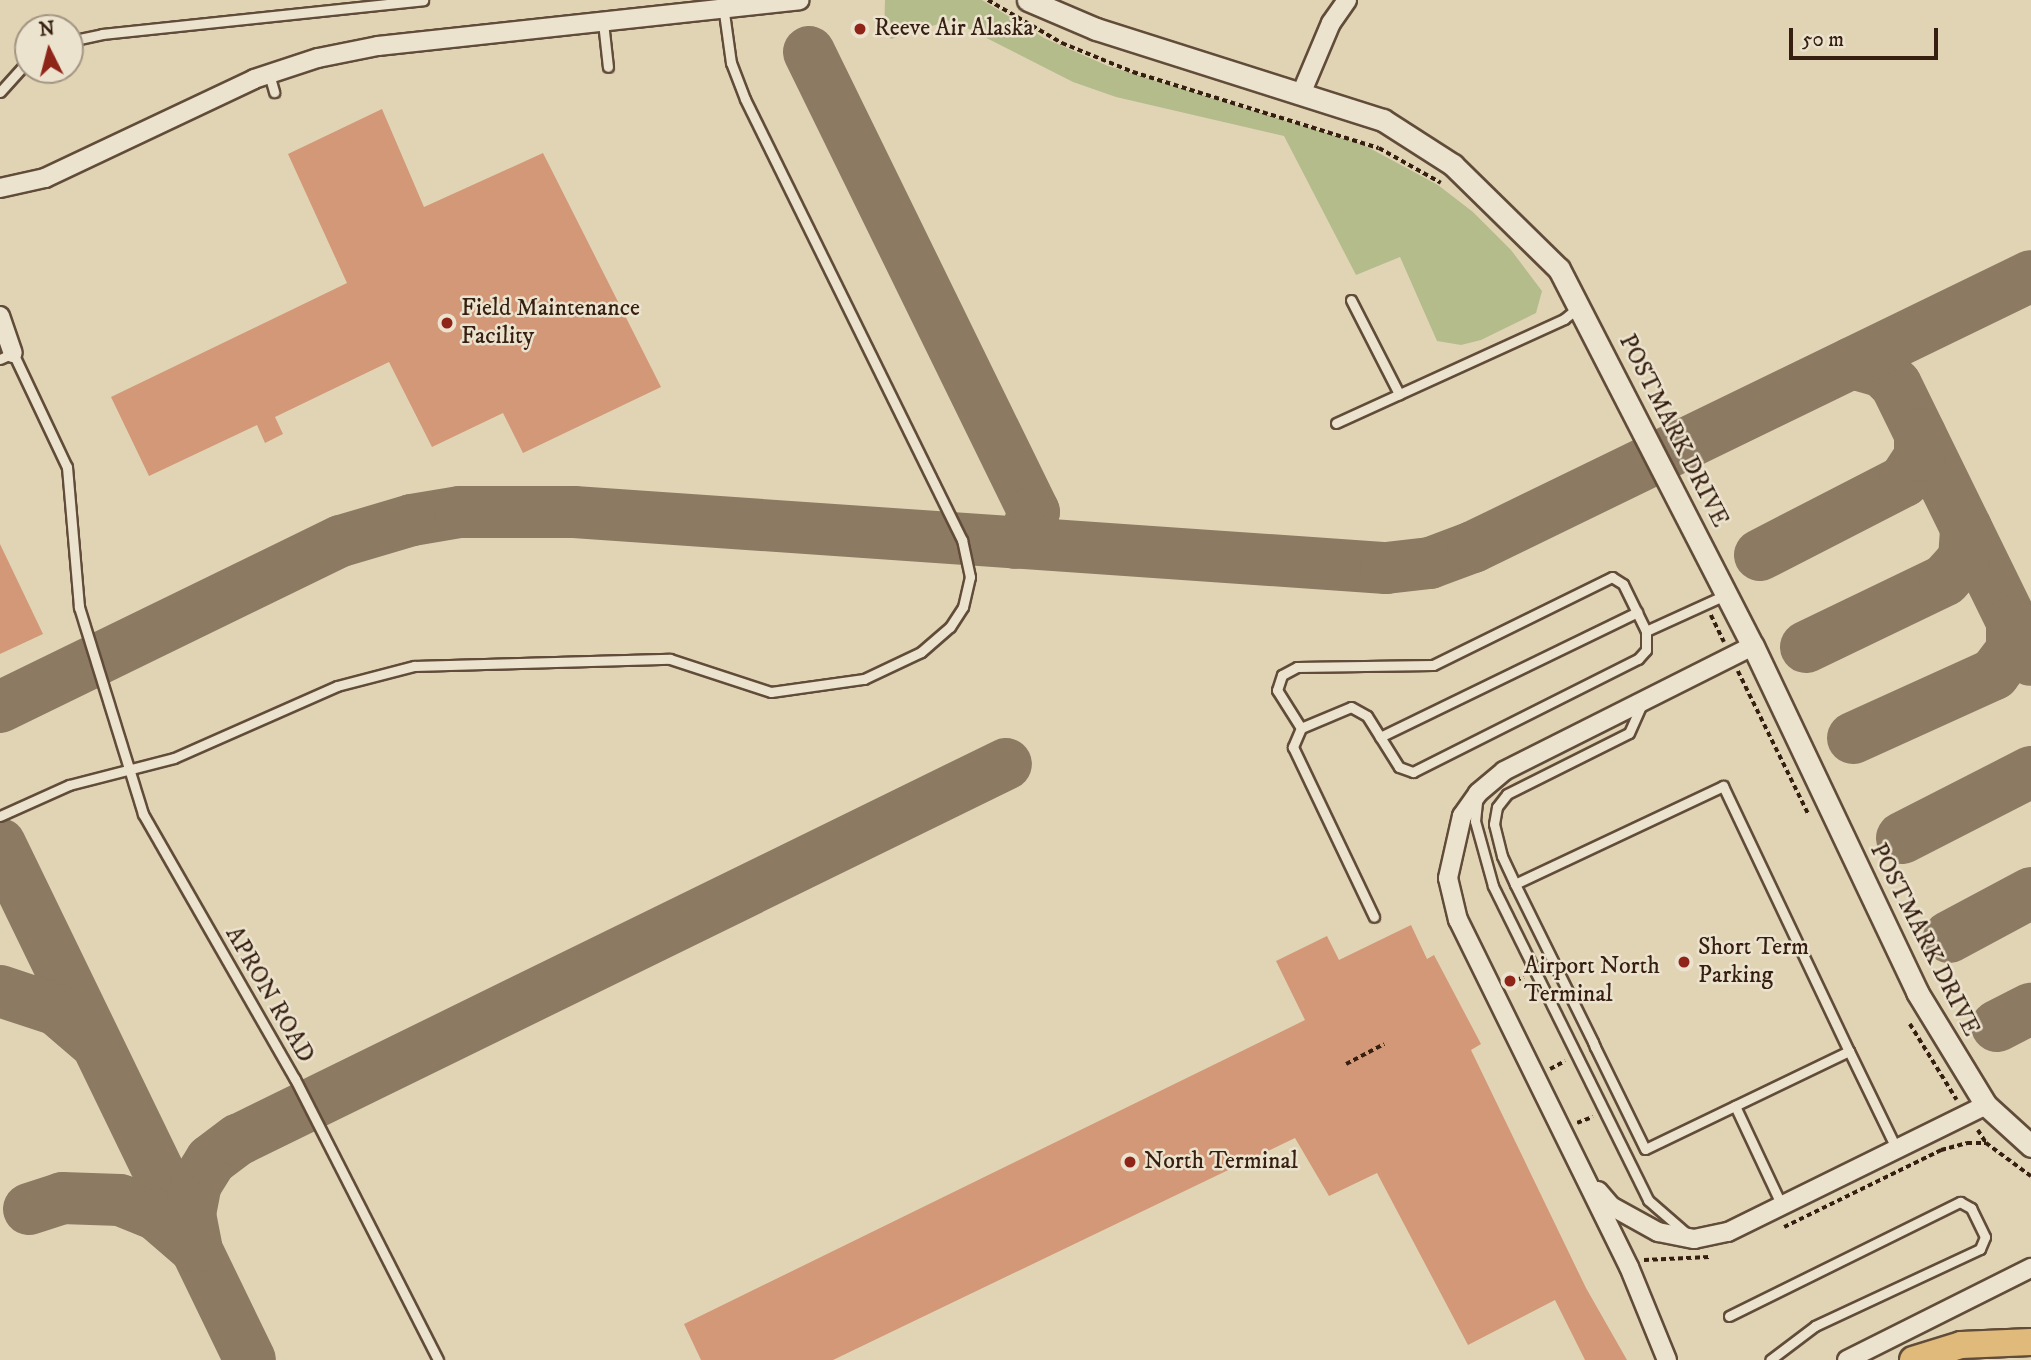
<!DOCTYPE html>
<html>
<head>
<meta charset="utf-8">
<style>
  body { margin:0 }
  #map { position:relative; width:2031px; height:1360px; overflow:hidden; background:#e1d4b5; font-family:"IM FELL DW Pica",serif }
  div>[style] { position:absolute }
  .green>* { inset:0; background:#b4bc8c }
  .taxiway>* { height:52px; margin:-26px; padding:0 26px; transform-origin:26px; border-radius:26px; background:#8c7a62 }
  .building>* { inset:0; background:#d29877 }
  .path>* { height:3.5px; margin-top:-1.75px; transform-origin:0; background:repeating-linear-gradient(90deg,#361f10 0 5px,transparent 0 8.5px) }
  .roads { filter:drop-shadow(2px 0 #614c39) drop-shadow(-2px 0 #614c39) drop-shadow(0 2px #614c39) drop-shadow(0 -2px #614c39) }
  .service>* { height:9px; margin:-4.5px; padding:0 4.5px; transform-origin:4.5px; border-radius:4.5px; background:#ece3cf }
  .minor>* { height:18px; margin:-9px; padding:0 9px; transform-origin:9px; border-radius:9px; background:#ece3cf }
  .tertiary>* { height:21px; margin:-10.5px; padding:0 10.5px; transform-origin:10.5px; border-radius:10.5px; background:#ece3cf }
  .primary>* { height:26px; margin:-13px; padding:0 13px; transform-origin:13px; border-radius:13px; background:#e0ba7a }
  .dots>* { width:19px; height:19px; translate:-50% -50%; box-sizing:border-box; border:4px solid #ece3cf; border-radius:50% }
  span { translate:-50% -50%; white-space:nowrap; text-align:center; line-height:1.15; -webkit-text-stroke:5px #ece3cf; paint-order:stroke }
  .poi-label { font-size:24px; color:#361f10 }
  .left { translate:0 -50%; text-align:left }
  .street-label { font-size:24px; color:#361f10 }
  .north { position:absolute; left:14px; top:14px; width:70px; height:70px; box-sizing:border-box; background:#ece3cf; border:2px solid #a39583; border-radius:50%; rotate:354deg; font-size:19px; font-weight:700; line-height:28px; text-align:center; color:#361f10 }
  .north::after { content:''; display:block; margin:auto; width:24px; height:32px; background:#8f2418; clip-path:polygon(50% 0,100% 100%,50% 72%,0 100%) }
  .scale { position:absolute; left:1789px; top:28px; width:149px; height:32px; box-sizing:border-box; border:4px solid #361f10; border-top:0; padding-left:9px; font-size:21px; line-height:24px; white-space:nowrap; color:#361f10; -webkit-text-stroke:5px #ece3cf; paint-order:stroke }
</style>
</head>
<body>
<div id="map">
  <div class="green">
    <i style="clip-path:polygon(885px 0,982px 0,1044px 38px,1108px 66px,1362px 144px,1438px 185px,1473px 212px,1511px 250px,1542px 291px,1536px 313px,1481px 340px,1461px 345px,1437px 341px,1400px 257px,1356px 275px,1284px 136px,1116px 97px,1073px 82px,951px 20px,891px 39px,884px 33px)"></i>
  </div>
  <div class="taxiway">
    <i style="left:809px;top:52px;width:512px;rotate:63.94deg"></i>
    <i style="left:1034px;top:512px;width:23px;rotate:110deg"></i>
    <i style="left:1026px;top:534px;width:14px;rotate:141deg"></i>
    <i style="left:1852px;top:363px;width:32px;rotate:16deg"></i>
    <i style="left:1883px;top:372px;width:18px;rotate:45deg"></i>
    <i style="left:1896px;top:385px;width:306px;rotate:63.9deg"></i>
    <i style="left:1760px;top:555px;width:162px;rotate:-27.2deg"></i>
    <i style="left:1904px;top:481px;width:30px;rotate:-57deg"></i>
    <i style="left:1920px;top:456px;width:22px;rotate:-90deg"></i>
    <i style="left:1806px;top:647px;width:154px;rotate:-25.7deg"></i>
    <i style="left:1945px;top:580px;width:28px;rotate:-48deg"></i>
    <i style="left:1964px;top:559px;width:31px;rotate:-86deg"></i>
    <i style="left:0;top:707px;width:379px;rotate:-26deg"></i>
    <i style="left:341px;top:541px;width:74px;rotate:-16.5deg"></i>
    <i style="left:412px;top:520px;width:49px;rotate:-9.5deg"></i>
    <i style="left:460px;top:512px;width:114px"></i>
    <i style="left:574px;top:512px;width:814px;rotate:3.95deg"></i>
    <i style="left:1386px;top:568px;width:44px;rotate:-6.5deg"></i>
    <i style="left:1430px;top:563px;width:46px;rotate:-20.4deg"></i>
    <i style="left:1473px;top:547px;width:620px;rotate:-25.9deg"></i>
    <i style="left:1853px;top:738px;width:155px;rotate:-24.4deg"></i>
    <i style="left:1994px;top:674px;width:30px;rotate:-53deg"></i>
    <i style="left:2012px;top:650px;width:28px;rotate:-90deg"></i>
    <i style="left:1902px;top:838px;width:145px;rotate:-27.1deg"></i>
    <i style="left:0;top:844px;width:573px;rotate:64.15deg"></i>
    <i style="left:1949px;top:937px;width:93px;rotate:-28.2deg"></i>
    <i style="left:0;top:991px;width:60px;rotate:18.4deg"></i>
    <i style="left:57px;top:1010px;width:48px;rotate:40.7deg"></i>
    <i style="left:1997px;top:1026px;width:38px;rotate:-27deg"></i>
    <i style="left:29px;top:1209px;width:35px;rotate:-18deg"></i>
    <i style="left:62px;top:1198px;width:58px;rotate:2deg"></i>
    <i style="left:120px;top:1200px;width:40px;rotate:22deg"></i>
    <i style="left:157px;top:1215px;width:49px;rotate:40.9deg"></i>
    <i style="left:196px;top:1245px;width:32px;rotate:-101deg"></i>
    <i style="left:190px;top:1214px;width:31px;rotate:-79deg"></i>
    <i style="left:196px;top:1184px;width:28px;rotate:-58deg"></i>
    <i style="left:211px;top:1160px;width:34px;rotate:-37deg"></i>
    <i style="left:238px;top:1140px;width:855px;rotate:-26.09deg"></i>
  </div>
  <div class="building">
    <i style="clip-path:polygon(382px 109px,424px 207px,543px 153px,661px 387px,523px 453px,503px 413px,432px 447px,389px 362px,275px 417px,283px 434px,265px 443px,257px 425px,149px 476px,111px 397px,347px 283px,288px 154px)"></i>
    <i style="clip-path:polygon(0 544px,43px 634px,0 654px)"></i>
    <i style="clip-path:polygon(1411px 925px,1427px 959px,1434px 955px,1481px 1044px,1471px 1050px,1586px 1288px,1627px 1360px,1585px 1360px,1555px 1300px,1468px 1345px,1377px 1173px,1329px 1196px,1295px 1138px,833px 1360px,701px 1360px,684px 1324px,1305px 1020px,1276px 961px,1327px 936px,1339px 960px)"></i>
  </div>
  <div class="path">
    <i style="left:988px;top:0;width:86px;rotate:30.2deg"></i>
    <i style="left:1062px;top:43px;width:77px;rotate:22.2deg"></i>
    <i style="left:1133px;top:72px;width:257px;rotate:17.2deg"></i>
    <i style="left:1379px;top:148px;width:71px;rotate:29.4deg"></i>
    <i style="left:1711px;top:615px;width:30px;rotate:64deg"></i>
    <i style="left:1738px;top:671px;width:161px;rotate:63.8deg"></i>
    <i style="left:1508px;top:984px;width:17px;rotate:-24deg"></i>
    <i style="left:1910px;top:1024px;width:89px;rotate:58.3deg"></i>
    <i style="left:1346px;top:1064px;width:43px;rotate:-27.8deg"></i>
    <i style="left:1550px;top:1069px;width:17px;rotate:-28deg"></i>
    <i style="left:1577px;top:1123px;width:17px;rotate:-21deg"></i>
    <i style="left:1978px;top:1130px;width:15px;rotate:58deg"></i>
    <i style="left:1784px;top:1227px;width:175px;rotate:-26.1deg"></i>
    <i style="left:1941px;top:1150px;width:27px;rotate:-15deg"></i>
    <i style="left:1967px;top:1143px;width:19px"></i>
    <i style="left:1986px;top:1143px;width:56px;rotate:36.3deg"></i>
    <i style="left:1644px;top:1260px;width:65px;rotate:-2.6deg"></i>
  </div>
  <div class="roads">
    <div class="service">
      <i style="left:603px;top:22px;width:45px;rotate:83.7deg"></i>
      <i style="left:70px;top:41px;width:33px;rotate:-12deg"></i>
      <i style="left:102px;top:34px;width:323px;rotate:-6deg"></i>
      <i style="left:269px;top:74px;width:19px;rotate:74deg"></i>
      <i style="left:0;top:92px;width:42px;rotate:-47.9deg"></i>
      <i style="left:1351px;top:300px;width:106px;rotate:62.9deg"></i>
      <i style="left:0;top:359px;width:14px;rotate:-25deg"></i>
      <i style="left:13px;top:353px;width:126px;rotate:64.7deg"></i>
      <i style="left:67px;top:467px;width:141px;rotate:85.1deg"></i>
      <i style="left:79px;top:607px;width:217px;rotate:72.8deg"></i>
      <i style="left:143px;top:814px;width:305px;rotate:60.2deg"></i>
      <i style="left:295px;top:1079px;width:315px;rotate:63deg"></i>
      <i style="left:1336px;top:423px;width:251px;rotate:-24.5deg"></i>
      <i style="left:1564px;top:319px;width:19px;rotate:-39deg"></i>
      <i style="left:1646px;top:631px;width:87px;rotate:-24.5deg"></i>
      <i style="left:1301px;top:728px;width:54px;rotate:-22.8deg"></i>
      <i style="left:1351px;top:707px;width:18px;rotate:29deg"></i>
      <i style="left:1367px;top:716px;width:60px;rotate:57.9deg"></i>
      <i style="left:1399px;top:767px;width:15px;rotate:20deg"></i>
      <i style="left:1413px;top:772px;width:252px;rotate:-26.7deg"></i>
      <i style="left:1638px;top:659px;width:12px;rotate:-48deg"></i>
      <i style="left:1646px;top:650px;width:19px;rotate:-90deg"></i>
      <i style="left:1646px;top:631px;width:52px;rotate:-116.1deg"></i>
      <i style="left:1623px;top:584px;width:13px;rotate:-148deg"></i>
      <i style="left:1612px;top:577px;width:199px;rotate:153.8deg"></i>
      <i style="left:1433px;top:665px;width:136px;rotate:179.2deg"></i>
      <i style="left:1297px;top:667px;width:17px;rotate:152deg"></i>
      <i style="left:1282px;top:675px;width:16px;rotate:108deg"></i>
      <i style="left:1277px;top:690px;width:45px;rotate:57.7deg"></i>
      <i style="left:1301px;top:728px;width:21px;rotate:113deg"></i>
      <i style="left:1293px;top:747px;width:188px;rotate:64.5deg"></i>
      <i style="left:1380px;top:737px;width:286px;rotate:-25.9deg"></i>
      <i style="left:1477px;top:802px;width:19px;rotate:96deg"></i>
      <i style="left:1475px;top:821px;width:67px;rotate:74.5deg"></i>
      <i style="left:1493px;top:886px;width:350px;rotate:63.7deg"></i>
      <i style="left:1648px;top:1200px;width:49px;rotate:40.9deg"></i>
      <i style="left:0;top:816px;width:76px;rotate:-24.2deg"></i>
      <i style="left:69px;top:785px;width:108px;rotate:-14.4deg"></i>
      <i style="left:174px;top:758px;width:178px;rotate:-23.8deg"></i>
      <i style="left:337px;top:686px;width:80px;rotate:-14.6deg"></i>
      <i style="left:414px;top:666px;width:256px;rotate:-1.6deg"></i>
      <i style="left:670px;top:659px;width:106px;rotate:18.1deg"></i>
      <i style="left:771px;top:692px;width:94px;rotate:-8deg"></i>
      <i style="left:864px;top:679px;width:63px;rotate:-25.3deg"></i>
      <i style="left:921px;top:652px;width:38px;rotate:-41deg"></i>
      <i style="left:950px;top:627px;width:24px;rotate:-57deg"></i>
      <i style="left:963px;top:607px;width:31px;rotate:-77deg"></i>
      <i style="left:970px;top:577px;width:38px;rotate:-102deg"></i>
      <i style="left:962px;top:540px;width:491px;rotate:-116.2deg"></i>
      <i style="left:745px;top:99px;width:39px;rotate:-111deg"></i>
      <i style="left:731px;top:63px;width:59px;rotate:-97.9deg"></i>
      <i style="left:1515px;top:884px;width:230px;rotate:-25.2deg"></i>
      <i style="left:1723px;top:786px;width:293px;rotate:64.6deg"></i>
      <i style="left:1849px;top:1051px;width:226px;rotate:154.3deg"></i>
      <i style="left:1645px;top:1149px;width:114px;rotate:-116.1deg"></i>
      <i style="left:1595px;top:1047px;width:5px;rotate:-112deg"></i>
      <i style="left:1593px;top:1042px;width:176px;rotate:-116.3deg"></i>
      <i style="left:1515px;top:884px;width:31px;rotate:-115deg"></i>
      <i style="left:1502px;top:856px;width:33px;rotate:-104deg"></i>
      <i style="left:1494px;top:824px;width:17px;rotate:-80deg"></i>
      <i style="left:1497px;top:807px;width:16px;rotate:-52deg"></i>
      <i style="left:1507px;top:794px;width:136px;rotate:-26.6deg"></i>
      <i style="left:1629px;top:733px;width:32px;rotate:-66deg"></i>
      <i style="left:1849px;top:1051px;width:110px;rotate:64.1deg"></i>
      <i style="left:1735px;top:1106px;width:110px;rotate:64.8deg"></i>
      <i style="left:1729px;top:1316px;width:258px;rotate:-26.3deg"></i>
      <i style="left:1960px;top:1202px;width:13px;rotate:29deg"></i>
      <i style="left:1971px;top:1208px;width:32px;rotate:64deg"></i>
      <i style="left:1985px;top:1237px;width:13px;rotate:113deg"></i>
      <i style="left:1980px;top:1249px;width:182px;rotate:155deg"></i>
      <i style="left:1815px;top:1326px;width:56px;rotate:142.9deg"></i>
    </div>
    <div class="minor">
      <i style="left:1301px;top:94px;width:77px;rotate:-67.1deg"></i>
      <i style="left:1331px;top:23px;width:28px;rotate:-55deg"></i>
      <i style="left:0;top:188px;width:46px;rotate:-12.5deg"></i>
      <i style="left:45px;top:178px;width:231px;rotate:-25.3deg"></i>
      <i style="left:254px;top:79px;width:67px;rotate:-18.2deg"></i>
      <i style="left:318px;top:58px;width:61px;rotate:-11.3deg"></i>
      <i style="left:378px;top:46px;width:424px;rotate:-6.2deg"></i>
      <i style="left:0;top:316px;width:39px;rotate:71deg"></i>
      <i style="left:1598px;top:1191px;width:20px;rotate:49deg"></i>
      <i style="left:1611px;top:1206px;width:54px;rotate:29deg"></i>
      <i style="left:1658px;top:1232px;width:37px;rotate:11deg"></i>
      <i style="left:1694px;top:1239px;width:35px;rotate:-12deg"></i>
      <i style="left:1728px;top:1232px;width:288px;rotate:-26.2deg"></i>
      <i style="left:1667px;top:1360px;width:100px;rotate:-112.2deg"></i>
      <i style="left:1629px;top:1267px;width:387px;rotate:-116.2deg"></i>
      <i style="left:1458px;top:920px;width:43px;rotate:-103.4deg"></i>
      <i style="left:1448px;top:878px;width:64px;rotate:-77.3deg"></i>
      <i style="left:1462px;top:816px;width:28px;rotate:-55deg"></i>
      <i style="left:1478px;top:793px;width:34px;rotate:-40deg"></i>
      <i style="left:1504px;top:771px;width:279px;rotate:-26.7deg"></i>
      <i style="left:1847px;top:1360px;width:206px;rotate:-26.6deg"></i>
    </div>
    <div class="tertiary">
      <i style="left:1028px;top:0;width:74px;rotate:23.1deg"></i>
      <i style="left:1096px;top:29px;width:301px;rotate:17.6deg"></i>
      <i style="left:1383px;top:120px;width:83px;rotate:32.7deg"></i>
      <i style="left:1453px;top:165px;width:148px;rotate:44.5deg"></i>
      <i style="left:1559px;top:269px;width:424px;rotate:62.8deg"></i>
      <i style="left:1753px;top:646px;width:383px;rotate:64.6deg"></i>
      <i style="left:1917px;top:992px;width:132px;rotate:58.6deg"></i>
      <i style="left:1986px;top:1105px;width:61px;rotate:42.3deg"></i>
    </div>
    <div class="primary">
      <i style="left:1913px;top:1360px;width:50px;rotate:-17.4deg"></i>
      <i style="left:1961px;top:1345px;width:70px;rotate:-2.5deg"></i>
    </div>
  </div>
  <div class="dots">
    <i style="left:860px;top:29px;background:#8f2418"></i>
    <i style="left:447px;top:323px;background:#8f2418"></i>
    <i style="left:1684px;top:962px;background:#8f2418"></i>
    <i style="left:1510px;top:981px;background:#8f2418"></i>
    <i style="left:1130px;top:1162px;background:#8f2418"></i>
  </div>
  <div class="poi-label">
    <span class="left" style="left:874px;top:29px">Reeve Air Alaska</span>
    <span class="left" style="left:461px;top:323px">Field Maintenance<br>Facility</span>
    <span class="left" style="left:1698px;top:962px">Short Term<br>Parking</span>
    <span class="left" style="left:1524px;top:981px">Airport North<br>Terminal</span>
    <span class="left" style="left:1144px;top:1162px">North Terminal</span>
  </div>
  <div class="street-label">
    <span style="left:1673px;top:431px;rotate:63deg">POSTMARK DRIVE</span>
    <span style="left:1924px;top:940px;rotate:63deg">POSTMARK DRIVE</span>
    <span style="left:269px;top:995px;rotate:60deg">APRON ROAD</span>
  </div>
  <div class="north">N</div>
  <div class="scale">50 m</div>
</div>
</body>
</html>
